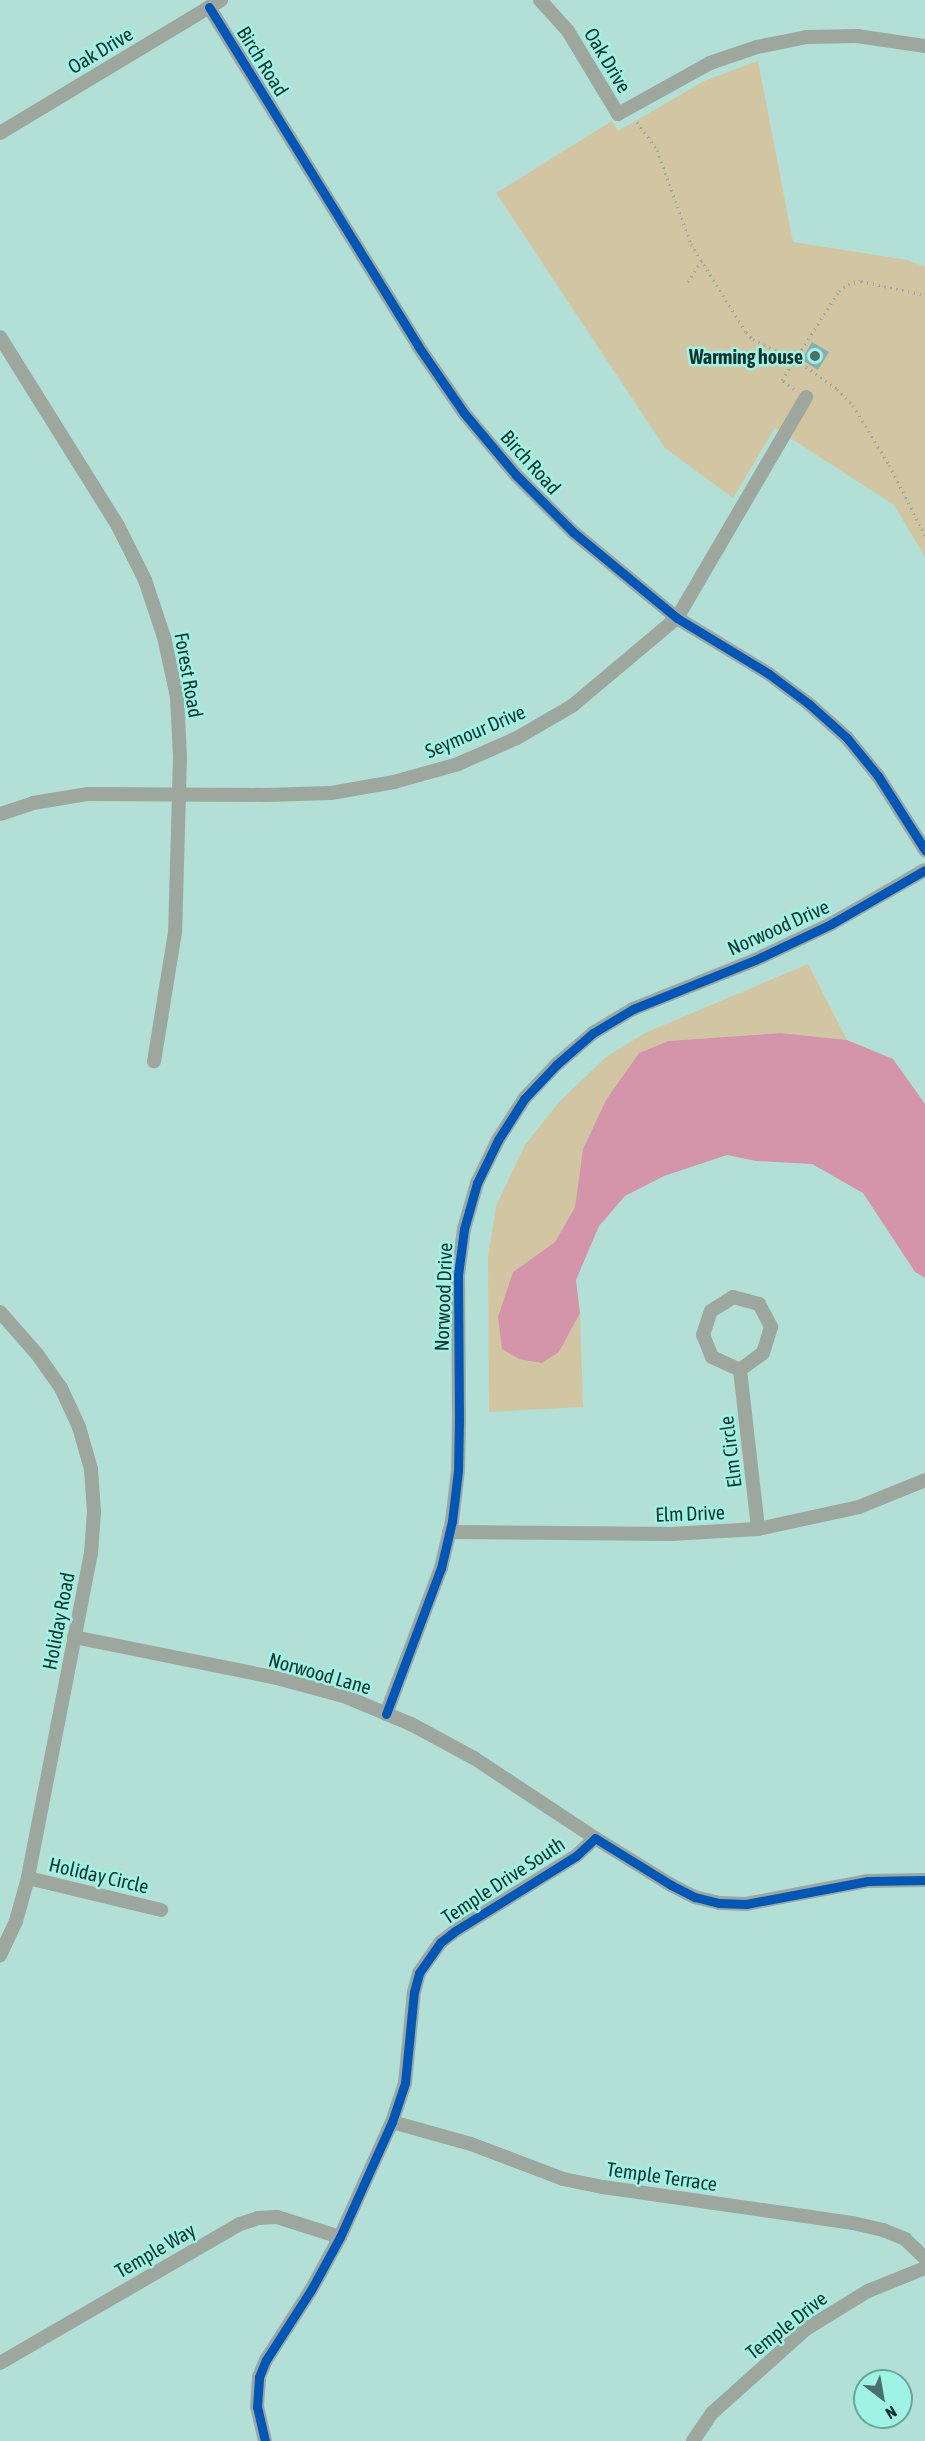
<!DOCTYPE html>
<html>
<head>
<meta charset="utf-8">
<style>
  body { margin:0 }
  #map { position:relative; width:925px; height:2441px; overflow:hidden; background:#b2e0d7; font-family:"Asap Condensed",sans-serif }
  div>[style] { position:absolute }
  .green>* { inset:0; background:#d2c5a2 }
  .water>* { inset:0; background:#d495aa }
  .building>* { inset:0; background:#82b1af }
  .path>* { height:3px; margin-top:-1.5px; transform-origin:0; background:repeating-linear-gradient(90deg,#99aaa2 0 1.5px,transparent 0 6px) }
  .minor>* { height:14px; margin:-7px; padding:0 7px; transform-origin:7px; border-radius:7px; background:#9da79d }
  .cycleway>* { height:9px; margin:-4.5px; padding:0 4.5px; transform-origin:4.5px; border-radius:4.5px; background:#0057b8 }
  .dots>* { width:16px; height:16px; translate:-50% -50%; box-sizing:border-box; border:3px solid #9ff3e4; border-radius:50% }
  span { translate:-50% -50%; white-space:nowrap; text-align:center; line-height:1.15; -webkit-text-stroke:5px #9ff3e4; paint-order:stroke }
  .street-label { font-size:20px; color:#10342f }
  .poi-label { font-size:20px; color:#10342f; font-weight:700 }
  .right { translate:-100% -50%; text-align:right }
  .north { position:absolute; left:853px; top:2369px; width:60px; height:60px; box-sizing:border-box; background:#9ff3e4; border:2px solid #66a79c; border-radius:50%; rotate:149deg; font-size:16px; font-weight:700; line-height:24px; text-align:center; color:#10342f }
  .north::after { content:''; display:block; margin:auto; width:21px; height:27px; background:#49706a; clip-path:polygon(50% 0,100% 100%,50% 72%,0 100%) }
</style>
</head>
<body>
<div id="map">
  <div class="green">
    <i style="clip-path:polygon(758px 61px,793px 242px,908px 260px,925px 267px,925px 557px,894px 505px,775px 428px,733px 498px,665px 448px,496px 193px,612px 121px,618px 131px,704px 81px)"></i>
    <i style="clip-path:polygon(808px 964px,847px 1040px,781px 1033px,668px 1041px,639px 1053px,606px 1100px,583px 1149px,575px 1207px,555px 1242px,513px 1272px,559px 1352px,580px 1313px,583px 1407px,489px 1412px,488px 1258px,496px 1206px,525px 1145px,559px 1102px,606px 1057px,645px 1033px)"></i>
  </div>
  <div class="water">
    <i style="clip-path:polygon(781px 1033px,847px 1040px,893px 1059px,925px 1104px,925px 1278px,915px 1272px,863px 1193px,812px 1164px,756px 1161px,727px 1155px,664px 1176px,625px 1196px,599px 1226px,576px 1280px,580px 1313px,559px 1352px,542px 1363px,519px 1359px,502px 1349px,498px 1317px,513px 1272px,555px 1242px,575px 1207px,583px 1149px,606px 1100px,639px 1053px,668px 1041px)"></i>
  </div>
  <div class="building">
    <i style="clip-path:polygon(812px 342px,829px 352px,818px 370px,802px 360px)"></i>
  </div>
  <div class="path">
    <i style="left:637px;top:122px;width:34px;rotate:54deg"></i>
    <i style="left:657px;top:150px;width:100px;rotate:70.1deg"></i>
    <i style="left:691px;top:244px;width:104px;rotate:58deg"></i>
    <i style="left:746px;top:332px;width:10px;rotate:45deg"></i>
    <i style="left:753px;top:339px;width:54px;rotate:26.6deg"></i>
    <i style="left:801px;top:363px;width:44px;rotate:35.8deg"></i>
    <i style="left:837px;top:389px;width:23px;rotate:45deg"></i>
    <i style="left:853px;top:405px;width:70px;rotate:59deg"></i>
    <i style="left:889px;top:465px;width:79px;rotate:62.8deg"></i>
    <i style="left:688px;top:282px;width:26px;rotate:-58deg"></i>
    <i style="left:794px;top:389px;width:15px;rotate:-143deg"></i>
    <i style="left:782px;top:380px;width:106px;rotate:-57.4deg"></i>
    <i style="left:839px;top:291px;width:11px;rotate:-38deg"></i>
    <i style="left:848px;top:284px;width:13px;rotate:-13deg"></i>
    <i style="left:861px;top:281px;width:66px;rotate:12.3deg"></i>
  </div>
  <div class="minor">
    <i style="left:540px;top:0;width:42px;rotate:47.9deg"></i>
    <i style="left:568px;top:31px;width:97px;rotate:58.9deg"></i>
    <i style="left:618px;top:114px;width:105px;rotate:-29deg"></i>
    <i style="left:710px;top:63px;width:50px;rotate:-18.8deg"></i>
    <i style="left:757px;top:47px;width:51px;rotate:-11.3deg"></i>
    <i style="left:807px;top:37px;width:50px;rotate:-1.1deg"></i>
    <i style="left:857px;top:36px;width:69px;rotate:8.4deg"></i>
    <i style="left:209px;top:7px;width:398px;rotate:58.3deg"></i>
    <i style="left:418px;top:346px;width:81px;rotate:55.5deg"></i>
    <i style="left:464px;top:413px;width:81px;rotate:50deg"></i>
    <i style="left:516px;top:475px;width:81px;rotate:45deg"></i>
    <i style="left:573px;top:532px;width:135px;rotate:39.6deg"></i>
    <i style="left:677px;top:618px;width:108px;rotate:31.3deg"></i>
    <i style="left:769px;top:674px;width:50px;rotate:36.9deg"></i>
    <i style="left:809px;top:704px;width:51px;rotate:41.8deg"></i>
    <i style="left:847px;top:738px;width:49px;rotate:50.8deg"></i>
    <i style="left:878px;top:776px;width:88px;rotate:57.6deg"></i>
    <i style="left:0;top:133px;width:258px;rotate:-31deg"></i>
    <i style="left:0;top:337px;width:223px;rotate:58deg"></i>
    <i style="left:118px;top:526px;width:60px;rotate:63.4deg"></i>
    <i style="left:145px;top:580px;width:60px;rotate:71.6deg"></i>
    <i style="left:164px;top:637px;width:61px;rotate:77.8deg"></i>
    <i style="left:177px;top:697px;width:60px;rotate:87.1deg"></i>
    <i style="left:180px;top:757px;width:175px;rotate:91.6deg"></i>
    <i style="left:175px;top:932px;width:131px;rotate:99.2deg"></i>
    <i style="left:0;top:814px;width:35px;rotate:-18deg"></i>
    <i style="left:33px;top:803px;width:56px;rotate:-9.3deg"></i>
    <i style="left:88px;top:794px;width:177px;rotate:0.3deg"></i>
    <i style="left:265px;top:795px;width:66px;rotate:-1.7deg"></i>
    <i style="left:331px;top:793px;width:64px;rotate:-9.9deg"></i>
    <i style="left:394px;top:782px;width:66px;rotate:-15.7deg"></i>
    <i style="left:458px;top:764px;width:64px;rotate:-23.8deg"></i>
    <i style="left:517px;top:738px;width:64px;rotate:-30.2deg"></i>
    <i style="left:572px;top:706px;width:137px;rotate:-40deg"></i>
    <i style="left:677px;top:618px;width:256px;rotate:-59.7deg"></i>
    <i style="left:0;top:1312px;width:56px;rotate:48.6deg"></i>
    <i style="left:37px;top:1354px;width:42px;rotate:54.8deg"></i>
    <i style="left:61px;top:1388px;width:43px;rotate:65.2deg"></i>
    <i style="left:79px;top:1427px;width:44px;rotate:74.1deg"></i>
    <i style="left:91px;top:1469px;width:43px;rotate:86deg"></i>
    <i style="left:94px;top:1512px;width:41px;rotate:94.2deg"></i>
    <i style="left:91px;top:1553px;width:331px;rotate:101deg"></i>
    <i style="left:28px;top:1878px;width:45px;rotate:105.6deg"></i>
    <i style="left:16px;top:1921px;width:38px;rotate:115deg"></i>
    <i style="left:740px;top:1370px;width:31px;rotate:-155deg"></i>
    <i style="left:712px;top:1357px;width:24px;rotate:-112deg"></i>
    <i style="left:703px;top:1335px;width:25px;rotate:-72deg"></i>
    <i style="left:711px;top:1311px;width:26px;rotate:-32deg"></i>
    <i style="left:733px;top:1297px;width:27px;rotate:15deg"></i>
    <i style="left:759px;top:1304px;width:26px;rotate:62deg"></i>
    <i style="left:771px;top:1327px;width:27px;rotate:107deg"></i>
    <i style="left:763px;top:1353px;width:29px;rotate:144deg"></i>
    <i style="left:740px;top:1370px;width:160px;rotate:83.5deg"></i>
    <i style="left:449px;top:1532px;width:222px;rotate:0.5deg"></i>
    <i style="left:671px;top:1534px;width:87px;rotate:-3.3deg"></i>
    <i style="left:758px;top:1529px;width:103px;rotate:-12.3deg"></i>
    <i style="left:859px;top:1507px;width:71px;rotate:-22.2deg"></i>
    <i style="left:74px;top:1637px;width:203px;rotate:11.4deg"></i>
    <i style="left:273px;top:1677px;width:73px;rotate:15deg"></i>
    <i style="left:344px;top:1696px;width:73px;rotate:22.7deg"></i>
    <i style="left:411px;top:1724px;width:72px;rotate:28.4deg"></i>
    <i style="left:474px;top:1758px;width:145px;rotate:33.5deg"></i>
    <i style="left:386px;top:1714px;width:156px;rotate:-69.4deg"></i>
    <i style="left:441px;top:1568px;width:48px;rotate:-76.8deg"></i>
    <i style="left:452px;top:1521px;width:50px;rotate:-83.2deg"></i>
    <i style="left:458px;top:1471px;width:51px;rotate:-88.9deg"></i>
    <i style="left:459px;top:1420px;width:145px;rotate:-90.4deg"></i>
    <i style="left:458px;top:1275px;width:46px;rotate:-82.6deg"></i>
    <i style="left:464px;top:1229px;width:48px;rotate:-74.2deg"></i>
    <i style="left:477px;top:1183px;width:48px;rotate:-64deg"></i>
    <i style="left:498px;top:1140px;width:49px;rotate:-57.6deg"></i>
    <i style="left:524px;top:1099px;width:47px;rotate:-46.7deg"></i>
    <i style="left:556px;top:1065px;width:49px;rotate:-40.9deg"></i>
    <i style="left:593px;top:1033px;width:47px;rotate:-31deg"></i>
    <i style="left:633px;top:1009px;width:131px;rotate:-21.9deg"></i>
    <i style="left:755px;top:960px;width:84px;rotate:-25.3deg"></i>
    <i style="left:831px;top:924px;width:108px;rotate:-29.9deg"></i>
    <i style="left:28px;top:1878px;width:137px;rotate:13.5deg"></i>
    <i style="left:392px;top:2122px;width:82px;rotate:15.6deg"></i>
    <i style="left:471px;top:2144px;width:98px;rotate:20.8deg"></i>
    <i style="left:563px;top:2179px;width:41px;rotate:11.3deg"></i>
    <i style="left:603px;top:2187px;width:253px;rotate:8.2deg"></i>
    <i style="left:853px;top:2223px;width:31px;rotate:13deg"></i>
    <i style="left:883px;top:2230px;width:24px;rotate:22deg"></i>
    <i style="left:905px;top:2239px;width:28px;rotate:44deg"></i>
    <i style="left:0;top:2363px;width:277px;rotate:-30.1deg"></i>
    <i style="left:240px;top:2224px;width:19px;rotate:-18deg"></i>
    <i style="left:258px;top:2218px;width:19px;rotate:-3deg"></i>
    <i style="left:277px;top:2217px;width:66px;rotate:17.6deg"></i>
    <i style="left:265px;top:2441px;width:35px;rotate:-103deg"></i>
    <i style="left:257px;top:2407px;width:30px;rotate:-86deg"></i>
    <i style="left:259px;top:2377px;width:18px;rotate:-68deg"></i>
    <i style="left:266px;top:2360px;width:83px;rotate:-57.3deg"></i>
    <i style="left:311px;top:2290px;width:60px;rotate:-61.3deg"></i>
    <i style="left:340px;top:2237px;width:126px;rotate:-65.7deg"></i>
    <i style="left:392px;top:2122px;width:41px;rotate:-71.6deg"></i>
    <i style="left:405px;top:2083px;width:91px;rotate:-84.4deg"></i>
    <i style="left:414px;top:1992px;width:20px;rotate:-75deg"></i>
    <i style="left:419px;top:1973px;width:38px;rotate:-55deg"></i>
    <i style="left:441px;top:1942px;width:18px;rotate:-38deg"></i>
    <i style="left:455px;top:1931px;width:142px;rotate:-31.8deg"></i>
    <i style="left:576px;top:1856px;width:26px;rotate:-43deg"></i>
    <i style="left:595px;top:1838px;width:89px;rotate:31.7deg"></i>
    <i style="left:671px;top:1885px;width:27px;rotate:27deg"></i>
    <i style="left:695px;top:1897px;width:25px;rotate:14deg"></i>
    <i style="left:719px;top:1903px;width:27px;rotate:2deg"></i>
    <i style="left:746px;top:1904px;width:124px;rotate:-10.7deg"></i>
    <i style="left:868px;top:1881px;width:57px;rotate:-1deg"></i>
    <i style="left:693px;top:2441px;width:34px;rotate:-56deg"></i>
    <i style="left:712px;top:2413px;width:126px;rotate:-41.8deg"></i>
    <i style="left:806px;top:2329px;width:73px;rotate:-31.5deg"></i>
    <i style="left:868px;top:2291px;width:61px;rotate:-22deg"></i>
  </div>
  <div class="cycleway">
    <i style="left:209px;top:7px;width:398px;rotate:58.3deg"></i>
    <i style="left:418px;top:346px;width:81px;rotate:55.5deg"></i>
    <i style="left:464px;top:413px;width:81px;rotate:50deg"></i>
    <i style="left:516px;top:475px;width:81px;rotate:45deg"></i>
    <i style="left:573px;top:532px;width:135px;rotate:39.6deg"></i>
    <i style="left:677px;top:618px;width:108px;rotate:31.3deg"></i>
    <i style="left:769px;top:674px;width:50px;rotate:36.9deg"></i>
    <i style="left:809px;top:704px;width:51px;rotate:41.8deg"></i>
    <i style="left:847px;top:738px;width:49px;rotate:50.8deg"></i>
    <i style="left:878px;top:776px;width:88px;rotate:57.6deg"></i>
    <i style="left:386px;top:1714px;width:156px;rotate:-69.4deg"></i>
    <i style="left:441px;top:1568px;width:48px;rotate:-76.8deg"></i>
    <i style="left:452px;top:1521px;width:50px;rotate:-83.2deg"></i>
    <i style="left:458px;top:1471px;width:51px;rotate:-88.9deg"></i>
    <i style="left:459px;top:1420px;width:145px;rotate:-90.4deg"></i>
    <i style="left:458px;top:1275px;width:46px;rotate:-82.6deg"></i>
    <i style="left:464px;top:1229px;width:48px;rotate:-74.2deg"></i>
    <i style="left:477px;top:1183px;width:48px;rotate:-64deg"></i>
    <i style="left:498px;top:1140px;width:49px;rotate:-57.6deg"></i>
    <i style="left:524px;top:1099px;width:47px;rotate:-46.7deg"></i>
    <i style="left:556px;top:1065px;width:49px;rotate:-40.9deg"></i>
    <i style="left:593px;top:1033px;width:47px;rotate:-31deg"></i>
    <i style="left:633px;top:1009px;width:131px;rotate:-21.9deg"></i>
    <i style="left:755px;top:960px;width:84px;rotate:-25.3deg"></i>
    <i style="left:831px;top:924px;width:108px;rotate:-29.9deg"></i>
    <i style="left:265px;top:2441px;width:35px;rotate:-103deg"></i>
    <i style="left:257px;top:2407px;width:30px;rotate:-86deg"></i>
    <i style="left:259px;top:2377px;width:18px;rotate:-68deg"></i>
    <i style="left:266px;top:2360px;width:83px;rotate:-57.3deg"></i>
    <i style="left:311px;top:2290px;width:60px;rotate:-61.3deg"></i>
    <i style="left:340px;top:2237px;width:126px;rotate:-65.7deg"></i>
    <i style="left:392px;top:2122px;width:41px;rotate:-71.6deg"></i>
    <i style="left:405px;top:2083px;width:91px;rotate:-84.4deg"></i>
    <i style="left:414px;top:1992px;width:20px;rotate:-75deg"></i>
    <i style="left:419px;top:1973px;width:38px;rotate:-55deg"></i>
    <i style="left:441px;top:1942px;width:18px;rotate:-38deg"></i>
    <i style="left:455px;top:1931px;width:142px;rotate:-31.8deg"></i>
    <i style="left:576px;top:1856px;width:26px;rotate:-43deg"></i>
    <i style="left:595px;top:1838px;width:89px;rotate:31.7deg"></i>
    <i style="left:671px;top:1885px;width:27px;rotate:27deg"></i>
    <i style="left:695px;top:1897px;width:25px;rotate:14deg"></i>
    <i style="left:719px;top:1903px;width:27px;rotate:2deg"></i>
    <i style="left:746px;top:1904px;width:124px;rotate:-10.7deg"></i>
    <i style="left:868px;top:1881px;width:57px;rotate:-1deg"></i>
  </div>
  <div class="dots">
    <i style="left:815px;top:356px;background:#49706a"></i>
  </div>
  <div class="street-label">
    <span style="left:100px;top:50px;rotate:-31deg">Oak Drive</span>
    <span style="left:608px;top:60px;rotate:59deg">Oak Drive</span>
    <span style="left:263px;top:61px;rotate:58deg">Birch Road</span>
    <span style="left:531px;top:462px;rotate:48deg">Birch Road</span>
    <span style="left:189px;top:675px;rotate:80deg">Forest Road</span>
    <span style="left:475px;top:731px;rotate:-23deg">Seymour Drive</span>
    <span style="left:778px;top:927px;rotate:-24deg">Norwood Drive</span>
    <span style="left:443px;top:1297px;rotate:-88deg">Norwood Drive</span>
    <span style="left:730px;top:1452px;rotate:-97deg">Elm Circle</span>
    <span style="left:690px;top:1513px;rotate:-2deg">Elm Drive</span>
    <span style="left:58px;top:1621px;rotate:-79deg">Holiday Road</span>
    <span style="left:320px;top:1673px;rotate:16deg">Norwood Lane</span>
    <span style="left:99px;top:1875px;rotate:13deg">Holiday Circle</span>
    <span style="left:503px;top:1880px;rotate:-33deg">Temple Drive South</span>
    <span style="left:662px;top:2176px;rotate:8deg">Temple Terrace</span>
    <span style="left:155px;top:2250px;rotate:-30deg">Temple Way</span>
    <span style="left:786px;top:2325px;rotate:-38deg">Temple Drive</span>
  </div>
  <div class="poi-label">
    <span class="right" style="left:803px;top:356px">Warming house</span>
  </div>
  <div class="north">N</div>
</div>
</body>
</html>
